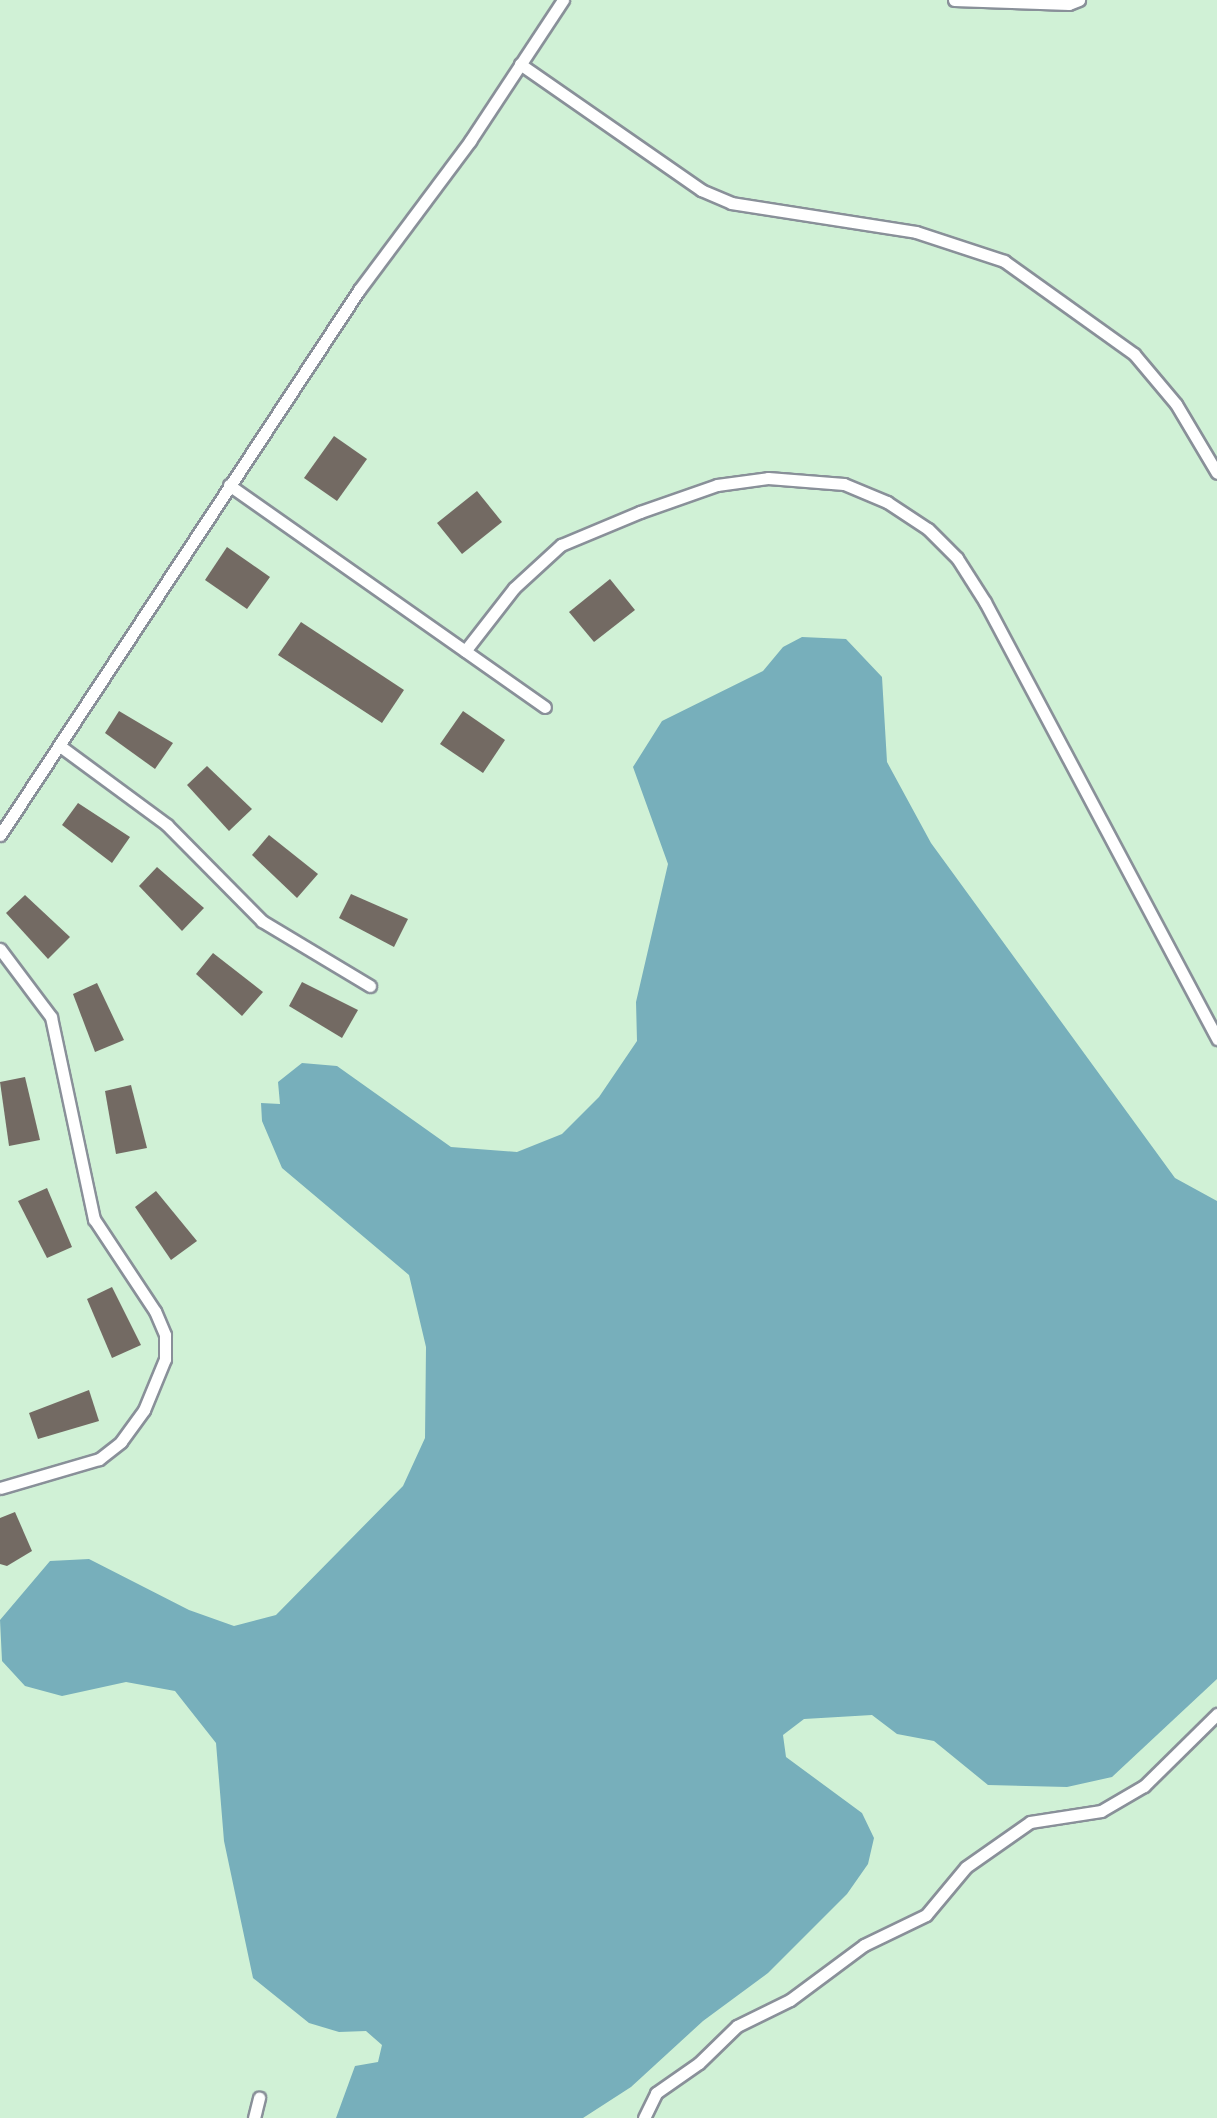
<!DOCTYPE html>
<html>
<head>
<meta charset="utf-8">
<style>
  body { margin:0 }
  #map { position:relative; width:1217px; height:2118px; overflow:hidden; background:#f6f9fd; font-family:Inter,sans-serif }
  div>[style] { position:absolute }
  .green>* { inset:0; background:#d0f1d6 }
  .water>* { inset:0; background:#77afbb }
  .building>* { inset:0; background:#736a63 }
  .roads { filter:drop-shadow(2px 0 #899099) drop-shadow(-2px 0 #899099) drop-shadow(0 2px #899099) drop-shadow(0 -2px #899099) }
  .lane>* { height:11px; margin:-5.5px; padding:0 5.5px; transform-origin:5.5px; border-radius:5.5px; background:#fff }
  span { translate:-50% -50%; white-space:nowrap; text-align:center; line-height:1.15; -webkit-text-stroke:8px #f6f9fd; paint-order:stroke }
</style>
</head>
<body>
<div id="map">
  <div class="green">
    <i style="clip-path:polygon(0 0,1217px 0,1217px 2118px,0 2118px)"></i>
  </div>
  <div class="water">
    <i style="clip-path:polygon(802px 637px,846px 639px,882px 677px,887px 762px,931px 843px,1175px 1178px,1217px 1201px,1217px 1679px,1112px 1777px,1067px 1787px,988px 1785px,934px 1741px,897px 1734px,872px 1715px,804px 1719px,783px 1735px,786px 1757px,862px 1813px,874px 1838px,868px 1864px,847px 1894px,768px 1973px,703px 2021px,631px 2087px,583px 2118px,336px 2118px,355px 2066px,378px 2062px,382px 2045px,366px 2031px,339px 2032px,309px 2023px,253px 1978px,224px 1841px,216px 1743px,175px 1691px,126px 1682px,62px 1696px,25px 1686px,2px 1661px,0 1620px,50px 1561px,89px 1559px,189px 1610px,234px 1626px,276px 1615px,403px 1486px,425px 1438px,426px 1347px,409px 1275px,282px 1168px,262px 1121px,261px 1103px,280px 1104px,278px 1082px,302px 1063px,337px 1066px,451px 1147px,517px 1152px,562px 1134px,599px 1097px,637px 1041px,636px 1002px,668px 864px,633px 767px,662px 721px,763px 671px,783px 647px)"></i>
  </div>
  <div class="building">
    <i style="clip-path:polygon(334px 436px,367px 459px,337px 501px,304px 478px)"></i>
    <i style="clip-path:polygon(477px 491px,502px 522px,462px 554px,437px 523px)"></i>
    <i style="clip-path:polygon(227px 547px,270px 577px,247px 609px,205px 580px)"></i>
    <i style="clip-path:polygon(610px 579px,635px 610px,594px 642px,569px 612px)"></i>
    <i style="clip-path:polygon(301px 622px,404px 690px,382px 723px,278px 655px)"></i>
    <i style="clip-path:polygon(119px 711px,173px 743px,155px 769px,105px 733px)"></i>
    <i style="clip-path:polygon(463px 711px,505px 740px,483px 773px,440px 744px)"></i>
    <i style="clip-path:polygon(207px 766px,252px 809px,229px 831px,187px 785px)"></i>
    <i style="clip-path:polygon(78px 803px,130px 837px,112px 863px,62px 825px)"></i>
    <i style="clip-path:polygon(269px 835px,318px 874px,297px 898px,252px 855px)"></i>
    <i style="clip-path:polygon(157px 867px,204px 908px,182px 931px,139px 886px)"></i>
    <i style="clip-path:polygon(351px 894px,408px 919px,394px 947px,339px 918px)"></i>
    <i style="clip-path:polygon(25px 895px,70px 937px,48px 959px,6px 913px)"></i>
    <i style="clip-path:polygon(213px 953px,263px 992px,242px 1016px,196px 974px)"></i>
    <i style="clip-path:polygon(302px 982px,358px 1010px,342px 1038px,289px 1006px)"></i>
    <i style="clip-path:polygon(97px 983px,124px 1040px,95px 1052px,73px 994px)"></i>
    <i style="clip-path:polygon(25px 1077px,40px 1140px,9px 1146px,0 1082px)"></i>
    <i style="clip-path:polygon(131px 1085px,147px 1148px,116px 1154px,105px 1091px)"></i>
    <i style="clip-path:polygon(47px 1188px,72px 1247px,47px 1258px,18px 1201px)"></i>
    <i style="clip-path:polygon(156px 1191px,197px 1241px,171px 1260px,135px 1207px)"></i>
    <i style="clip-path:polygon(112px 1287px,141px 1345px,112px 1358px,87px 1299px)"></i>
    <i style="clip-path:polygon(89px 1390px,99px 1421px,38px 1439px,29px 1413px)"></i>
    <i style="clip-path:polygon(15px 1512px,32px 1551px,7px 1566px,0 1564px,0 1518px)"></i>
  </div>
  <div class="roads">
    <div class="lane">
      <i style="left:954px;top:0;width:115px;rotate:2deg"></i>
      <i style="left:1069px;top:4px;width:11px;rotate:-22deg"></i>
      <i style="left:520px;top:64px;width:221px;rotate:34.8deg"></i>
      <i style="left:701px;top:190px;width:33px;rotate:23deg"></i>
      <i style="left:731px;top:203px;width:187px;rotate:8.9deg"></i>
      <i style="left:916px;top:232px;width:93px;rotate:18.2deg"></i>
      <i style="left:1004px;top:261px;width:160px;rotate:35.6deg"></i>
      <i style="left:1134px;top:354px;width:65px;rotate:50deg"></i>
      <i style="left:1176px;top:404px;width:80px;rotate:59.3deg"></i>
      <i style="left:229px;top:485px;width:386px;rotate:35.1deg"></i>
      <i style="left:465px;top:651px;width:80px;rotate:-52.1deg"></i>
      <i style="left:514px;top:588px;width:64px;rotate:-42.5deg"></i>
      <i style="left:561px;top:545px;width:86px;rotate:-22.7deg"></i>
      <i style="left:640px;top:512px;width:82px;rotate:-19.3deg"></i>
      <i style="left:717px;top:485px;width:51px;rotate:-7.8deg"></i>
      <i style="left:768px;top:478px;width:76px;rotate:4.5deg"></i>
      <i style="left:844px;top:484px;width:47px;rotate:22.7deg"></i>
      <i style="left:887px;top:502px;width:49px;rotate:33.4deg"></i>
      <i style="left:928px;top:529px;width:41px;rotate:45deg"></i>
      <i style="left:957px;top:558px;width:52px;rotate:57.5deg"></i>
      <i style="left:985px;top:602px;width:495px;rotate:62deg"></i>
      <i style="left:60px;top:746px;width:133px;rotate:36.4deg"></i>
      <i style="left:167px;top:825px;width:135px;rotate:45.3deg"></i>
      <i style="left:262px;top:921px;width:126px;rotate:31deg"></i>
      <i style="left:0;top:835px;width:653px;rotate:-56.63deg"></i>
      <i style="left:359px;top:290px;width:186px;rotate:-53.3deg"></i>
      <i style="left:470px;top:141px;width:169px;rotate:-56.6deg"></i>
      <i style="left:0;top:949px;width:85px;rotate:53.1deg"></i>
      <i style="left:51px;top:1017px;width:207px;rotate:78deg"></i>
      <i style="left:94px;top:1219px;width:110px;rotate:56.5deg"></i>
      <i style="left:155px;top:1311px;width:26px;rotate:67deg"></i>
      <i style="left:165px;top:1335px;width:24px;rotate:90deg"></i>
      <i style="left:165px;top:1359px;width:55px;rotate:112.4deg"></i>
      <i style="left:144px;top:1410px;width:39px;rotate:126deg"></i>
      <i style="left:121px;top:1442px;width:28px;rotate:142deg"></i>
      <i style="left:99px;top:1459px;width:103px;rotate:163.7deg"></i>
      <i style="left:254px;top:2118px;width:21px;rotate:-76deg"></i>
      <i style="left:644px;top:2118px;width:28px;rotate:-64deg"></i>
      <i style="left:656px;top:2093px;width:52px;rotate:-34.9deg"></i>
      <i style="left:699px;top:2063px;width:53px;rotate:-44.2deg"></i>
      <i style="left:737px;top:2026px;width:59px;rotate:-26.1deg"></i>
      <i style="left:790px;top:2000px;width:92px;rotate:-36.6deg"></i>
      <i style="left:864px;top:1945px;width:69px;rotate:-25.8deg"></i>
      <i style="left:926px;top:1915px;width:62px;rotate:-50.2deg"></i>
      <i style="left:966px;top:1867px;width:78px;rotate:-35.1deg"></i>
      <i style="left:1030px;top:1822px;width:72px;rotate:-8.8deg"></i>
      <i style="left:1101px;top:1811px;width:50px;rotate:-30.2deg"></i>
      <i style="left:1144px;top:1786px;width:103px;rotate:-44.6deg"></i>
    </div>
  </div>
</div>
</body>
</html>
